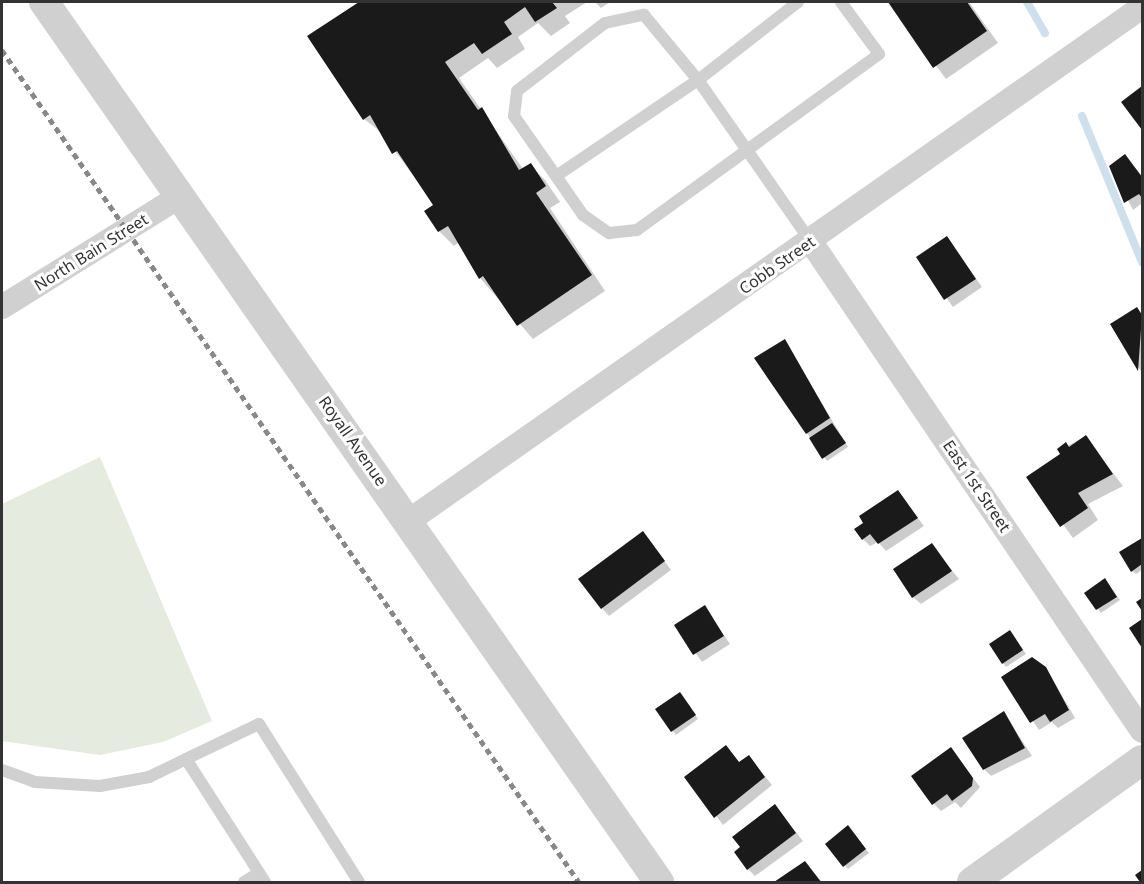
<!DOCTYPE html>
<html>
<head>
<meta charset="utf-8">
<style>
  body { margin:0 }
  #map { position:relative; width:1144px; height:884px; overflow:hidden; background:#fff; font-family:"Noto Sans",sans-serif }
  div>[style] { position:absolute }
  .green>* { inset:0; background:#e5ebdf }
  .shadow>* { inset:0; background:#0003 }
  .stream>* { height:8px; margin:-4px; padding:0 4px; transform-origin:4px; border-radius:4px; background:#cfe0ed }
  .building>* { inset:0; background:#1a1a1a }
  .service>* { height:12px; margin:-6px; padding:0 6px; transform-origin:6px; border-radius:6px; background:#d0d0d0 }
  .minor>* { height:24px; margin:-12px; padding:0 12px; transform-origin:12px; border-radius:12px; background:#d0d0d0 }
  .tertiary>* { height:30px; margin:-15px; padding:0 15px; transform-origin:15px; border-radius:15px; background:#d0d0d0 }
  .rail>* { height:4.5px; margin-top:-2.25px; transform-origin:0; background:repeating-linear-gradient(90deg,#888 0 6px,transparent 0 10.5px) }
  span { translate:-50% -50%; white-space:nowrap; text-align:center; line-height:1.15; -webkit-text-stroke:6px #fff; paint-order:stroke }
  .street-label { font-size:16px; color:#333 }
  .frame { position:absolute; inset:0; border:3px solid #333; pointer-events:none }
</style>
</head>
<body>
<div id="map">
  <div class="green">
    <i style="clip-path:polygon(100px 457px,212px 721px,163px 742px,100px 755px,2px 741px,2px 504px)"></i>
  </div>
  <div class="shadow">
    <i style="clip-path:polygon(361px 2px,587px 2px,565px 16px,570px 23px,551px 36px,538px 23px,518px 37px,525px 49px,497px 68px,488px 58px,459px 78px,523px 169px,530px 165px,545px 180px,560px 202px,550px 208px,605px 291px,533px 339px,480px 278px,459px 242px,454px 246px,439px 231px,435px 205px,381px 132px,364px 119px,309px 37px)"></i>
    <i style="clip-path:polygon(595px 2px,610px 2px,601px 8px)"></i>
    <i style="clip-path:polygon(889px 2px,969px 2px,998px 43px,946px 79px)"></i>
    <i style="clip-path:polygon(1142px 87px,1142px 127px,1123px 103px)"></i>
    <i style="clip-path:polygon(1125px 156px,1142px 176px,1142px 203px,1133px 210px,1111px 167px)"></i>
    <i style="clip-path:polygon(947px 238px,982px 287px,953px 307px,918px 258px)"></i>
    <i style="clip-path:polygon(1137px 309px,1142px 314px,1142px 373px,1112px 325px)"></i>
    <i style="clip-path:polygon(784px 340px,848px 447px,827px 461px,807px 433px)"></i>
    <i style="clip-path:polygon(1085px 437px,1123px 486px,1088px 504px,1098px 520px,1073px 538px,1028px 477px,1062px 454px,1059px 450px)"></i>
    <i style="clip-path:polygon(898px 492px,924px 526px,886px 551px,878px 542px,870px 546px,863px 539px)"></i>
    <i style="clip-path:polygon(1142px 539px,1142px 570px,1136px 574px,1132px 571px)"></i>
    <i style="clip-path:polygon(650px 541px,671px 570px,609px 616px,602px 608px)"></i>
    <i style="clip-path:polygon(931px 545px,959px 579px,921px 604px,913px 597px)"></i>
    <i style="clip-path:polygon(1105px 580px,1120px 600px,1101px 613px,1086px 593px)"></i>
    <i style="clip-path:polygon(705px 607px,730px 644px,702px 662px,676px 625px)"></i>
    <i style="clip-path:polygon(1013px 635px,1026px 654px,1006px 667px,1003px 663px)"></i>
    <i style="clip-path:polygon(1046px 668px,1075px 718px,1058px 728px,1052px 722px,1039px 730px,1003px 677px)"></i>
    <i style="clip-path:polygon(683px 697px,698px 719px,676px 735px,657px 709px)"></i>
    <i style="clip-path:polygon(1004px 713px,1032px 756px,991px 776px,984px 769px)"></i>
    <i style="clip-path:polygon(726px 747px,740px 763px,749px 757px,772px 785px,723px 825px,686px 777px)"></i>
    <i style="clip-path:polygon(951px 749px,980px 787px,961px 808px,955px 802px,941px 811px,934px 804px)"></i>
    <i style="clip-path:polygon(775px 806px,803px 841px,755px 876px,748px 869px)"></i>
    <i style="clip-path:polygon(851px 831px,869px 853px,848px 869px,827px 844px)"></i>
    <i style="clip-path:polygon(805px 862px,822px 882px,777px 882px)"></i>
  </div>
  <div class="stream">
    <i style="left:1027px;top:2px;width:36px;rotate:60deg"></i>
    <i style="left:1082px;top:116px;width:158px;rotate:67.7deg"></i>
  </div>
  <div class="building">
    <i style="clip-path:polygon(359px 2px,552px 2px,557px 8px,535px 22px,525px 7px,504px 22px,512px 34px,482px 54px,474px 43px,445px 62px,478px 110px,482px 107px,519px 170px,531px 163px,546px 186px,536px 193px,592px 275px,517px 326px,483px 276px,479px 279px,448px 226px,438px 232px,424px 211px,433px 205px,397px 151px,392px 154px,370px 115px,363px 120px,307px 36px)"></i>
    <i style="clip-path:polygon(888px 2px,967px 2px,987px 31px,933px 68px)"></i>
    <i style="clip-path:polygon(1142px 86px,1142px 130px,1121px 102px)"></i>
    <i style="clip-path:polygon(1125px 154px,1142px 177px,1142px 198px,1139px 194px,1124px 203px,1109px 166px)"></i>
    <i style="clip-path:polygon(947px 236px,976px 279px,944px 300px,916px 257px)"></i>
    <i style="clip-path:polygon(1137px 307px,1142px 315px,1138px 371px,1110px 324px)"></i>
    <i style="clip-path:polygon(785px 339px,830px 418px,806px 434px,754px 358px)"></i>
    <i style="clip-path:polygon(832px 423px,846px 443px,822px 459px,809px 438px)"></i>
    <i style="clip-path:polygon(1086px 435px,1113px 474px,1078px 493px,1088px 508px,1060px 527px,1026px 477px,1060px 454px,1057px 449px,1066px 442px,1069px 447px)"></i>
    <i style="clip-path:polygon(898px 490px,918px 518px,878px 544px,870px 534px,862px 540px,854px 529px,863px 523px,859px 516px)"></i>
    <i style="clip-path:polygon(643px 531px,665px 561px,601px 609px,578px 579px)"></i>
    <i style="clip-path:polygon(1142px 538px,1142px 564px,1131px 572px,1119px 552px)"></i>
    <i style="clip-path:polygon(932px 543px,952px 571px,912px 598px,893px 569px)"></i>
    <i style="clip-path:polygon(1105px 578px,1117px 597px,1096px 610px,1084px 593px)"></i>
    <i style="clip-path:polygon(1142px 598px,1142px 611px,1136px 602px)"></i>
    <i style="clip-path:polygon(705px 605px,724px 636px,693px 655px,674px 625px)"></i>
    <i style="clip-path:polygon(1142px 619px,1142px 648px,1129px 628px)"></i>
    <i style="clip-path:polygon(1010px 630px,1023px 650px,1002px 664px,989px 644px)"></i>
    <i style="clip-path:polygon(1032px 657px,1046px 667px,1069px 710px,1050px 722px,1045px 714px,1030px 723px,1001px 677px)"></i>
    <i style="clip-path:polygon(680px 692px,696px 715px,671px 732px,655px 709px)"></i>
    <i style="clip-path:polygon(1004px 711px,1025px 748px,983px 770px,962px 738px)"></i>
    <i style="clip-path:polygon(726px 745px,739px 762px,749px 755px,765px 777px,714px 818px,684px 777px)"></i>
    <i style="clip-path:polygon(951px 747px,973px 778px,972px 786px,952px 801px,947px 794px,932px 805px,911px 776px)"></i>
    <i style="clip-path:polygon(775px 804px,796px 833px,747px 870px,734px 852px,740px 847px,732px 837px)"></i>
    <i style="clip-path:polygon(848px 825px,866px 849px,843px 867px,825px 844px)"></i>
    <i style="clip-path:polygon(805px 861px,821px 882px,774px 882px)"></i>
    <i style="clip-path:polygon(1142px 870px,1142px 882px,1140px 882px,1135px 875px)"></i>
  </div>
  <div class="service">
    <i style="left:798px;top:2px;width:127px;rotate:142deg"></i>
    <i style="left:698px;top:80px;width:171px;rotate:145.9deg"></i>
    <i style="left:556px;top:176px;width:47px;rotate:55.3deg"></i>
    <i style="left:583px;top:215px;width:32px;rotate:35deg"></i>
    <i style="left:609px;top:233px;width:28px;rotate:-6deg"></i>
    <i style="left:637px;top:230px;width:299px;rotate:-36deg"></i>
    <i style="left:879px;top:54px;width:64px;rotate:-126.2deg"></i>
    <i style="left:556px;top:176px;width:73px;rotate:-125deg"></i>
    <i style="left:514px;top:116px;width:25px;rotate:-83deg"></i>
    <i style="left:517px;top:91px;width:111px;rotate:-37.7deg"></i>
    <i style="left:605px;top:23px;width:40px;rotate:-12deg"></i>
    <i style="left:644px;top:15px;width:85px;rotate:50.3deg"></i>
    <i style="left:698px;top:80px;width:198px;rotate:55.1deg"></i>
    <i style="left:2px;top:770px;width:35px;rotate:20deg"></i>
    <i style="left:35px;top:782px;width:65px;rotate:3.5deg"></i>
    <i style="left:100px;top:786px;width:50px;rotate:-10.4deg"></i>
    <i style="left:149px;top:777px;width:41px;rotate:-25.9deg"></i>
    <i style="left:244px;top:882px;width:17px;rotate:-31deg"></i>
    <i style="left:265px;top:882px;width:146px;rotate:-122.7deg"></i>
    <i style="left:186px;top:759px;width:81px;rotate:-25.6deg"></i>
    <i style="left:259px;top:724px;width:187px;rotate:57.7deg"></i>
  </div>
  <div class="minor">
    <i style="left:811px;top:242px;width:590px;rotate:55.91deg"></i>
    <i style="left:2px;top:307px;width:210px;rotate:-31.9deg"></i>
    <i style="left:410px;top:520px;width:894px;rotate:-35.02deg"></i>
  </div>
  <div class="tertiary">
    <i style="left:44px;top:2px;width:1074px;rotate:55.05deg"></i>
    <i style="left:972px;top:882px;width:209px;rotate:-35.7deg"></i>
  </div>
  <div class="rail">
    <i style="left:2px;top:50px;width:1012px;rotate:55.26deg"></i>
  </div>
  <div class="street-label">
    <span style="left:91px;top:252px;rotate:-32deg">North Bain Street</span>
    <span style="left:777px;top:265px;rotate:-35deg">Cobb Street</span>
    <span style="left:353px;top:441px;rotate:55deg">Royall Avenue</span>
    <span style="left:977px;top:486px;rotate:56deg">East 1st Street</span>
  </div>
  <div class="frame"></div>
</div>
</body>
</html>
